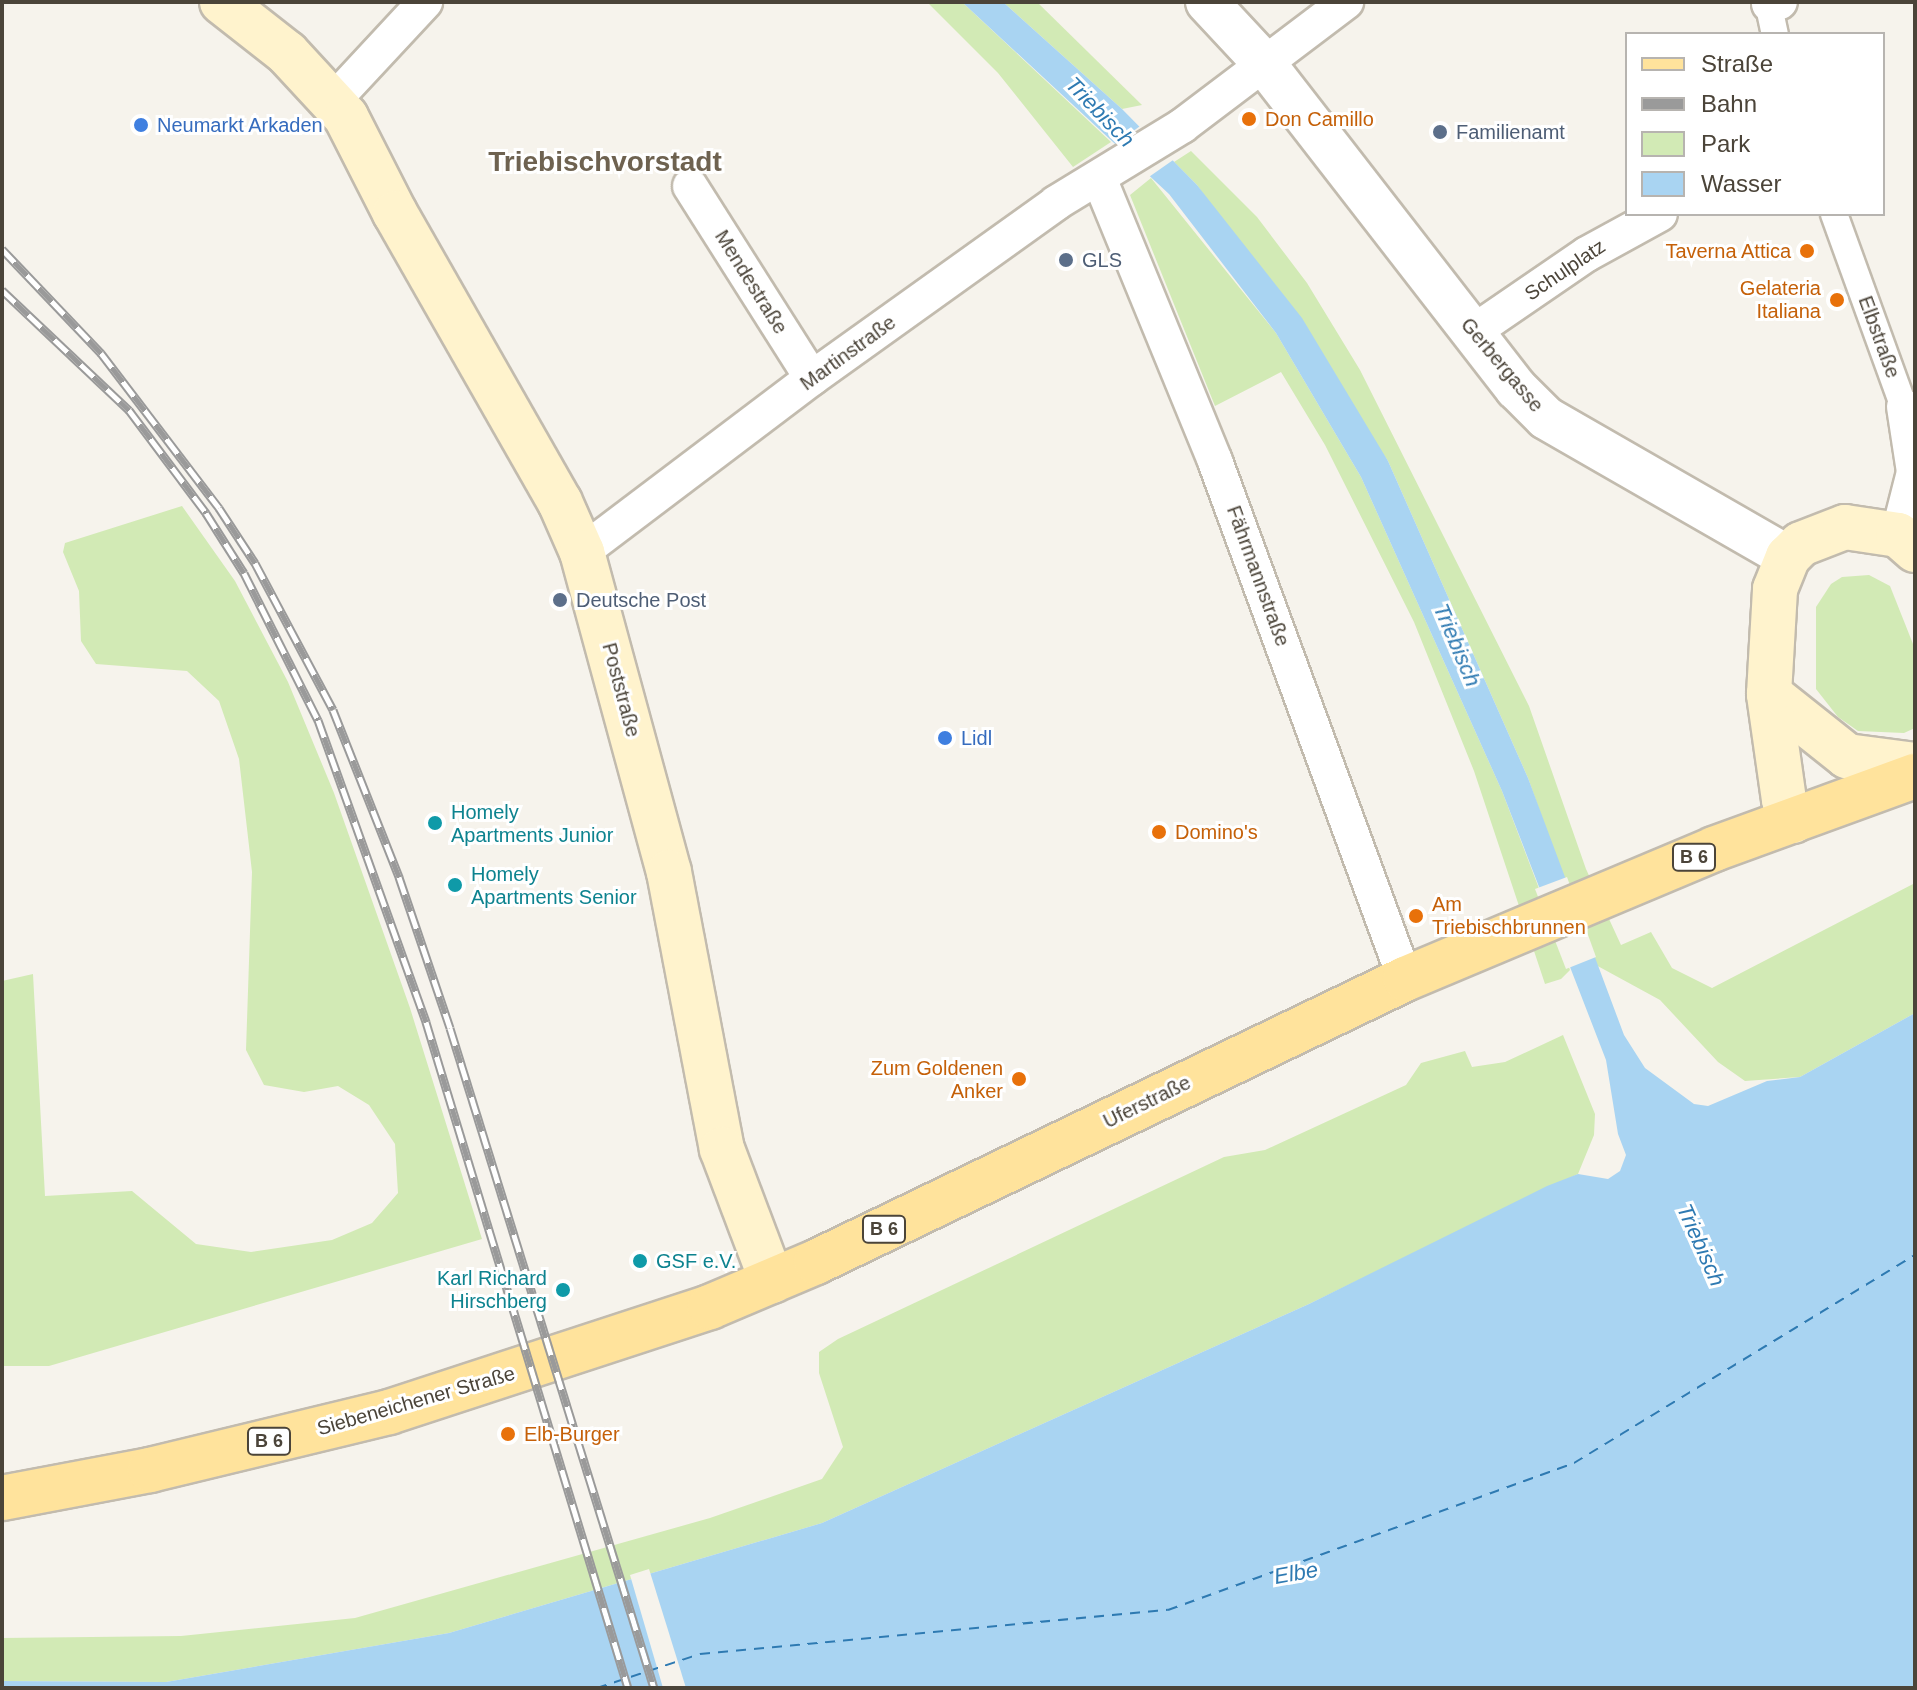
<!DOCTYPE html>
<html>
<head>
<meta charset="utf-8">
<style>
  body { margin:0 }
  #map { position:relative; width:1917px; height:1690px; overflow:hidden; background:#f6f3ec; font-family:Arial,sans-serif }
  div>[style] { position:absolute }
  .green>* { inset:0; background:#d2eab5 }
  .water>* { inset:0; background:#a9d4f2 }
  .pier>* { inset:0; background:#f6f3ec }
  .ferry>* { height:2px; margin-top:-1px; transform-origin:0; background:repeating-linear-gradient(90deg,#2e7ab2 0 10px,transparent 0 18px) }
  .roads { filter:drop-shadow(2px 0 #c2bbae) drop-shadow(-2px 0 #c2bbae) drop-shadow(0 2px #c2bbae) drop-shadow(0 -2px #c2bbae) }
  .pedestrian>* { height:26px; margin:-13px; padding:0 13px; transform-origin:13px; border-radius:13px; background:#fff }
  .minor>* { height:34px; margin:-17px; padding:0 17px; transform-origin:17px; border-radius:17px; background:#fff }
  .tertiary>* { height:42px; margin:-21px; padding:0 21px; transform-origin:21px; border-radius:21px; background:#fff }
  .secondary>* { height:44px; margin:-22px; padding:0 22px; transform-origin:22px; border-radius:22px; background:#fff3cd }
  .primary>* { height:44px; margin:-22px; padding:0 22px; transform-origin:22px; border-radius:22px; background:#ffe39c }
  .rail>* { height:9px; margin-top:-4.5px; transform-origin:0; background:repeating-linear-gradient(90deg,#fff 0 18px,#9a9a9a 0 36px); box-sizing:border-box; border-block:2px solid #9a9a9a }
  .dots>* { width:22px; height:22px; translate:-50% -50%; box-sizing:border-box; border:4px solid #fff; border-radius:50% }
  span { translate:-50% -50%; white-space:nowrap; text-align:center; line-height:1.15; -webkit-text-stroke:6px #fff; paint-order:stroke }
  .shield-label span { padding:2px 6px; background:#fff; border:2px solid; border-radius:6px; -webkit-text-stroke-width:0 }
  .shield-label { font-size:18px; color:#4b4439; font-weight:700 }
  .food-label { font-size:20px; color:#c56008 }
  .left { translate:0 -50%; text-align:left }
  .right { translate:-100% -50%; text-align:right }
  .shop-label { font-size:20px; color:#366cbe }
  .service-label { font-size:20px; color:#4e5e75 }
  .street-label { font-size:20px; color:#4b4439 }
  .culture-label { font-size:20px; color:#0d838f }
  .water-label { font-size:22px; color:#2e7ab2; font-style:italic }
  .district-label { font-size:28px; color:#6e6250; font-weight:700 }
  .frame { position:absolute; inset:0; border:4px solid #4b4439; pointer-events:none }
  .legend { position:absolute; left:1625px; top:32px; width:260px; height:184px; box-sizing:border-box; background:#fff; border:2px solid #b7b4b0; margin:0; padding:10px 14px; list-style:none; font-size:24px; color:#4b4439 }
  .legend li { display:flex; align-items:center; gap:16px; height:40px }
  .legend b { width:40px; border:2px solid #b7b4b0 }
</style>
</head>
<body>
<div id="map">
  <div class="green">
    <i style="clip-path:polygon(927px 2px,962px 2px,1111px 142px,1073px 167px,998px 73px)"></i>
    <i style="clip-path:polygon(1003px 2px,1037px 2px,1142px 105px,1122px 109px)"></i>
    <i style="clip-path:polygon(1191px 151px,1257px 217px,1307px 283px,1360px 370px,1529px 706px,1586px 869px,1621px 945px,1651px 932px,1672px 968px,1712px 988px,1915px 883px,1915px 1013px,1800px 1077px,1745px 1081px,1718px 1062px,1660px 1000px,1594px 964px,1528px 778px,1388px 461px,1197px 185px,1174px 162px)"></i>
    <i style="clip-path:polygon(1151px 178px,1276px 333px,1361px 477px,1502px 791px,1570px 970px,1561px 979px,1545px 984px,1474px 771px,1414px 622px,1325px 445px,1281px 372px,1215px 406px,1130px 195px)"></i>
    <i style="clip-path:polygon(182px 506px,235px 581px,288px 682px,334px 793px,410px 1008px,482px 1239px,49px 1366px,2px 1366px,2px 981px,33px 974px,45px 1196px,132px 1191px,196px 1244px,251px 1252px,332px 1240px,372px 1223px,398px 1193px,395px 1144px,369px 1105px,338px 1086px,304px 1092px,264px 1085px,246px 1050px,252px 872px,239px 759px,219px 701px,187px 671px,96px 664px,81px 641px,79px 591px,63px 552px,65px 543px)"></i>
    <i style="clip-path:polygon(1869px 575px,1890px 586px,1915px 649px,1915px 728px,1904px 733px,1858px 731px,1838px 717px,1816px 689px,1816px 607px,1831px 584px,1842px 577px)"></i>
    <i style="clip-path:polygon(1563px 1035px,1595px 1114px,1594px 1135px,1578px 1174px,1309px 1304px,822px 1523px,449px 1633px,166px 1682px,2px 1681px,2px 1638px,181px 1636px,355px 1618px,710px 1518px,822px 1479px,843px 1447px,819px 1373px,819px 1352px,838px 1339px,1224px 1157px,1265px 1150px,1406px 1085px,1421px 1063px,1465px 1051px,1472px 1067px,1505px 1062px)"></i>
  </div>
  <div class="water">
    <i style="clip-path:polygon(962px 2px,1003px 2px,1122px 109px,1197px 185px,1302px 318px,1388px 461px,1528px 778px,1624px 1035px,1645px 1068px,1694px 1104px,1708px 1106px,1767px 1081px,1800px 1077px,1915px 1013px,1915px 1688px,2px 1688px,2px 1681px,166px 1682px,449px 1633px,822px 1523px,1309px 1304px,1547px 1186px,1578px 1174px,1608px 1179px,1620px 1171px,1626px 1155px,1618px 1134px,1606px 1060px,1502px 791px,1361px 477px,1276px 333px,1169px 194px)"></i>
  </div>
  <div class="pier">
    <i style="clip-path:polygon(1143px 124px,1176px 158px,1146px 179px,1111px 147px)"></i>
    <i style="clip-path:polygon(1567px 877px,1596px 957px,1566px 969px,1535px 889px)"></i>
    <i style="clip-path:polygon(649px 1569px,677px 1659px,686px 1688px,663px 1688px,630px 1575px)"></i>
  </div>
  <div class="ferry">
    <i style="left:597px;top:1688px;width:108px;rotate:-18.3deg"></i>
    <i style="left:700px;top:1654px;width:470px;rotate:-5.4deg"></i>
    <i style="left:1168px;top:1610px;width:432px;rotate:-19.9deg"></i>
    <i style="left:1574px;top:1463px;width:399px;rotate:-31.4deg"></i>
  </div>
  <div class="roads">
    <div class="pedestrian">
      <i style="left:1768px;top:2px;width:33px;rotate:78deg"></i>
      <i style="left:1834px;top:214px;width:205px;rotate:70.1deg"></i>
    </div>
    <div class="minor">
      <i style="left:1769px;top:4px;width:11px;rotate:-10deg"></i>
      <i style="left:334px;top:100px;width:134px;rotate:-47.1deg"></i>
      <i style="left:1099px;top:178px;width:306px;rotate:67.7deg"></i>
      <i style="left:1215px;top:461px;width:552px;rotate:69.86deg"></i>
      <i style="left:690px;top:186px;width:227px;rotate:57.6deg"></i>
      <i style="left:1473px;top:332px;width:138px;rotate:-34.4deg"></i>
      <i style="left:1587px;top:254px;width:83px;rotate:-28.7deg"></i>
      <i style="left:1898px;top:535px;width:65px;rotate:-75.7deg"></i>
      <i style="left:1914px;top:472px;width:66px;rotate:-98.7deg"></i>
      <i style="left:582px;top:552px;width:288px;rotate:-37.1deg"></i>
      <i style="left:812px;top:378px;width:300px;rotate:-35.6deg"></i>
      <i style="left:1056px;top:203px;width:148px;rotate:-31.4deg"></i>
      <i style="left:1182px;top:126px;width:206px;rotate:-37.1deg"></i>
    </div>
    <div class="tertiary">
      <i style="left:1207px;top:2px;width:82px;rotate:47deg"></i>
      <i style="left:1263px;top:62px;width:413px;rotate:52.2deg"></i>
      <i style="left:1516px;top:388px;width:42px;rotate:45deg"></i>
      <i style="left:1546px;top:418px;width:279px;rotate:29.9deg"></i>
    </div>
    <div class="secondary">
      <i style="left:222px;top:2px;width:83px;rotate:38.1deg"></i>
      <i style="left:287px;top:53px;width:87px;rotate:47.3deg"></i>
      <i style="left:346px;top:117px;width:108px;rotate:63deg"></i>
      <i style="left:395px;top:213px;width:333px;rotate:60.3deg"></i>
      <i style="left:560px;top:502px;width:55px;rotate:66.3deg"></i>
      <i style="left:582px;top:552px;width:332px;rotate:74.8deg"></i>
      <i style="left:669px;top:872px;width:282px;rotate:79.2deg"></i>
      <i style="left:722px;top:1149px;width:141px;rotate:69.3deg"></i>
      <i style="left:1769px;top:694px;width:100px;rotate:38.5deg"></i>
      <i style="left:1847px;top:756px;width:69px;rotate:7.5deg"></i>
      <i style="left:1793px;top:821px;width:23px;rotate:-113deg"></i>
      <i style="left:1784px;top:800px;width:107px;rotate:-98.1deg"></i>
      <i style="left:1769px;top:694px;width:105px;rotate:-86.7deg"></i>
      <i style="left:1775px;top:589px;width:35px;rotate:-68deg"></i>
      <i style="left:1788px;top:557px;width:18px;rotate:-45deg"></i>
      <i style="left:1801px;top:544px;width:47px;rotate:-21.1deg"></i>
      <i style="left:1845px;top:527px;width:54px;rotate:8.6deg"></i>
      <i style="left:1898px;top:535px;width:23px;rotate:41deg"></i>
    </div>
    <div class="primary">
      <i style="left:2px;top:1498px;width:151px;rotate:-10.7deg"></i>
      <i style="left:150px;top:1470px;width:246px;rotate:-13.6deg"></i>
      <i style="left:389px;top:1412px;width:338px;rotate:-18.1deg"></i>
      <i style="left:710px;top:1307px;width:115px;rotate:-23deg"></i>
      <i style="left:816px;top:1262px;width:653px;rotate:-25.66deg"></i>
      <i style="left:1405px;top:979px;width:335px;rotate:-22.8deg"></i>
      <i style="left:1714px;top:849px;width:214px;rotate:-20deg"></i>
    </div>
  </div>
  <div class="rail">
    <i style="left:2px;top:249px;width:144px;rotate:46.4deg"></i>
    <i style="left:101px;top:353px;width:195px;rotate:52.7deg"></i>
    <i style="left:219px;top:508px;width:66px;rotate:56.8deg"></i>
    <i style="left:255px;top:563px;width:166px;rotate:62deg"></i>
    <i style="left:333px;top:710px;width:180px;rotate:68.4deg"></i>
    <i style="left:399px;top:877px;width:159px;rotate:71.3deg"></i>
    <i style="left:450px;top:1028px;width:691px;rotate:72.82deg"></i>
    <i style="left:2px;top:290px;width:175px;rotate:43.4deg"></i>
    <i style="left:129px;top:410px;width:129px;rotate:53.2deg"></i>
    <i style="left:206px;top:513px;width:71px;rotate:57.7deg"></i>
    <i style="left:244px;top:573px;width:165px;rotate:63.3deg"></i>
    <i style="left:318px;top:720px;width:321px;rotate:70.3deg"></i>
    <i style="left:426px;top:1022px;width:696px;rotate:73.13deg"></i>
  </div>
  <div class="dots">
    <i style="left:1249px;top:119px;background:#e8710a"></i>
    <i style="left:141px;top:125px;background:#3f7fe0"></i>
    <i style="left:1440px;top:132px;background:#5c6f8a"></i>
    <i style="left:1807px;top:251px;background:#e8710a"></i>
    <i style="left:1066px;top:260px;background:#5c6f8a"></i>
    <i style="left:1837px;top:300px;background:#e8710a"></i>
    <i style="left:560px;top:600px;background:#5c6f8a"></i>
    <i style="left:945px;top:738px;background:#3f7fe0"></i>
    <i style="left:435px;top:823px;background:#0f9aa8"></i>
    <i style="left:1159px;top:832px;background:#e8710a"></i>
    <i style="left:455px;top:885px;background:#0f9aa8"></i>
    <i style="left:1416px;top:916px;background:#e8710a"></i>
    <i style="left:1019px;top:1079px;background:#e8710a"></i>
    <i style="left:640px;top:1261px;background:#0f9aa8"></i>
    <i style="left:563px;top:1290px;background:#0f9aa8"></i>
    <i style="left:508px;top:1434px;background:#e8710a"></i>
  </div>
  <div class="shield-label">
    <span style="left:1694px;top:857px">B 6</span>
    <span style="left:884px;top:1229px">B 6</span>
    <span style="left:269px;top:1441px">B 6</span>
  </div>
  <div class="food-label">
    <span class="left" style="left:1265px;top:119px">Don Camillo</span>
    <span class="right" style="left:1791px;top:251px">Taverna Attica</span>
    <span class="right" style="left:1821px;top:300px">Gelateria<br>Italiana</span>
    <span class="left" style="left:1175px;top:832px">Domino's</span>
    <span class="left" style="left:1432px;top:916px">Am<br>Triebischbrunnen</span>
    <span class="right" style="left:1003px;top:1080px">Zum Goldenen<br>Anker</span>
    <span class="left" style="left:524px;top:1434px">Elb-Burger</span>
  </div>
  <div class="shop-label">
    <span class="left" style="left:157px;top:125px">Neumarkt Arkaden</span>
    <span class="left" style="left:961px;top:738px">Lidl</span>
  </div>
  <div class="service-label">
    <span class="left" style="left:1456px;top:132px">Familienamt</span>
    <span class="left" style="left:1082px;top:260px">GLS</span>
    <span class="left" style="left:576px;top:600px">Deutsche Post</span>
  </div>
  <div class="street-label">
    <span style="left:1565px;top:270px;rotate:-34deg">Schulplatz</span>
    <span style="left:751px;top:282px;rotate:58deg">Mendestraße</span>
    <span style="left:1879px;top:337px;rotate:70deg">Elbstraße</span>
    <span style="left:848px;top:353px;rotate:-36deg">Martinstraße</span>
    <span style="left:1502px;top:365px;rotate:50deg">Gerbergasse</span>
    <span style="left:1258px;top:576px;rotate:70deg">Fährmannstraße</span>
    <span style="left:621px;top:690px;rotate:75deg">Poststraße</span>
    <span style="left:1147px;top:1102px;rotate:-26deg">Uferstraße</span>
    <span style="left:416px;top:1401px;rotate:-16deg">Siebeneichener Straße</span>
  </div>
  <div class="culture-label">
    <span class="left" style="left:451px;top:824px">Homely<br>Apartments Junior</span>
    <span class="left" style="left:471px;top:886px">Homely<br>Apartments Senior</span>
    <span class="left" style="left:656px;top:1261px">GSF e.V.</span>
    <span class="right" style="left:547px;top:1290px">Karl Richard<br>Hirschberg</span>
  </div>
  <div class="water-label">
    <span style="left:1100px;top:112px;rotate:46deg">Triebisch</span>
    <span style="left:1457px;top:645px;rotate:67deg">Triebisch</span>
    <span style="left:1701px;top:1245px;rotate:66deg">Triebisch</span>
    <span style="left:1296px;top:1573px;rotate:-10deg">Elbe</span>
  </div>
  <div class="district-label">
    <span style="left:605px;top:162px">Triebischvorstadt</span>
  </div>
  <div class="frame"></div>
  <ul class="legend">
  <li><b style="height:10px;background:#ffe39c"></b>Straße</li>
  <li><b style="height:10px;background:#9a9a9a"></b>Bahn</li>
  <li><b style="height:22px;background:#d2eab5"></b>Park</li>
  <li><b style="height:22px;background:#a9d4f2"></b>Wasser</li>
  </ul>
</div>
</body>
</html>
